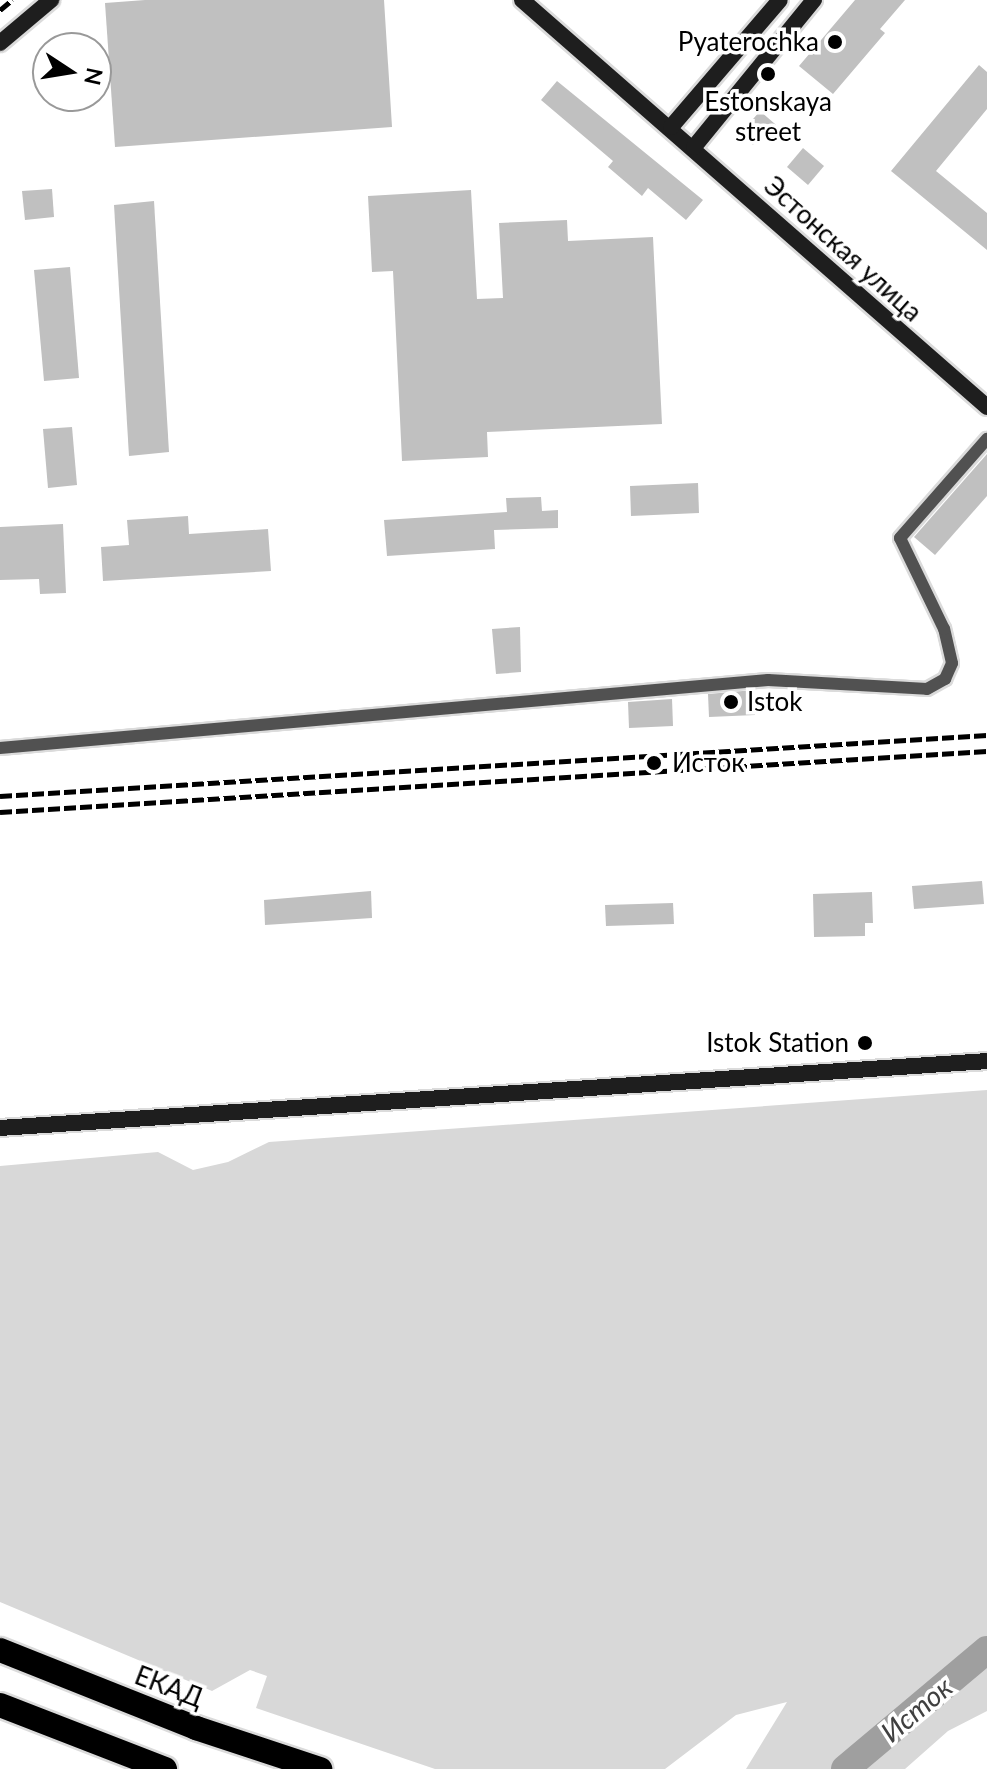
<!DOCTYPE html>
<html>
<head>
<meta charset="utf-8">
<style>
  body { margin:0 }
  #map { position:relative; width:987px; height:1769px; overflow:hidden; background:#fff; font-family:Lato,sans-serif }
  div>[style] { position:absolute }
  .green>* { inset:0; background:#d8d8d8 }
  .river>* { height:28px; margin:-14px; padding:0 14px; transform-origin:14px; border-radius:14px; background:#9f9f9f }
  .building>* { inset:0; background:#c0c0c0 }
  .roads { filter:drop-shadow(2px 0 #dbdbdb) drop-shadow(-2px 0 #dbdbdb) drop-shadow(0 2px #dbdbdb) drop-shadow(0 -2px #dbdbdb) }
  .street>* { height:12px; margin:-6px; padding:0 6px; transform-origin:6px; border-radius:6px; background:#515151 }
  .secondary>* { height:16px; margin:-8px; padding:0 8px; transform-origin:8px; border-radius:8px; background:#1e1e1e }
  .highway>* { height:24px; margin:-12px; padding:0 12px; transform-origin:12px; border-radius:12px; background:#000 }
  .rail>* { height:5px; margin-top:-2.5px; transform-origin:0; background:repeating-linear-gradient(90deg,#000 0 12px,transparent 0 16px) }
  .dots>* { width:22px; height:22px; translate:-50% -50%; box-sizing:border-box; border:4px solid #fff; border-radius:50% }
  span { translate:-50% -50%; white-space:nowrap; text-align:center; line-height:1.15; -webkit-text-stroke:7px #fff; paint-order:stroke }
  .poi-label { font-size:26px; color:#000 }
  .right { translate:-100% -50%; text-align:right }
  .left { translate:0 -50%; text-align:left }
  .street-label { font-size:26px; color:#000 }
  .water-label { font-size:28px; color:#404040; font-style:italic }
  .north { position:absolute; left:32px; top:32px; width:80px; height:80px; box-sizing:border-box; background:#fff; border:2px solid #999; border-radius:50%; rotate:102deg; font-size:22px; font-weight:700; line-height:32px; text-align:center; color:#000 }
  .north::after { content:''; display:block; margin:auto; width:28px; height:36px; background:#000; clip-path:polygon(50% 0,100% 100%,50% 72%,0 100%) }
</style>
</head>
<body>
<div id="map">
  <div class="green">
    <i style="clip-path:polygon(987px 1090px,987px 1711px,948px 1731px,905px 1769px,746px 1769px,787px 1702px,736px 1715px,665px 1769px,435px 1769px,256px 1708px,267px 1676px,250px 1670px,212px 1691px,0 1602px,0 1166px,158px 1152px,193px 1170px,228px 1162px,269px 1142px)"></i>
  </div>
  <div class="river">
    <i style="left:845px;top:1769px;width:185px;rotate:-40deg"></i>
  </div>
  <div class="building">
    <i style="clip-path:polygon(145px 0,384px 0,392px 127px,115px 147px,105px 3px)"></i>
    <i style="clip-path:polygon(855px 0,905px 0,880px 29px,885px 33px,833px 94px,799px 66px)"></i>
    <i style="clip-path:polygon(979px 65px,987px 72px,987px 109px,936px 171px,987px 213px,987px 250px,891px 171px)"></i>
    <i style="clip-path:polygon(557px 81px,703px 200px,686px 220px,648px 188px,642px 196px,608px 167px,613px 161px,541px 100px)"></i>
    <i style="clip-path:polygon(760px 111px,782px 130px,775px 139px,765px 131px,753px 145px,740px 134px)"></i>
    <i style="clip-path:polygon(803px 148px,824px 166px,808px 185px,787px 167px)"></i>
    <i style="clip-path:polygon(52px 189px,54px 217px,25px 220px,22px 191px)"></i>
    <i style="clip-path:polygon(471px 190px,477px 299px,503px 298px,499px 223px,567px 220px,568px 241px,653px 237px,662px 424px,487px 432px,488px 457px,402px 461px,393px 271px,372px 272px,368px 196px)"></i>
    <i style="clip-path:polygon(154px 201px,169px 452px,129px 456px,114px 205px)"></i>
    <i style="clip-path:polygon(70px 267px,79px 378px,44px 381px,34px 270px)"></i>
    <i style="clip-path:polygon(72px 427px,77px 485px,48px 488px,43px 429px)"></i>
    <i style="clip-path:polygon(987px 454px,987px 496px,935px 555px,914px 537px)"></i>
    <i style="clip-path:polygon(698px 483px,699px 513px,631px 516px,630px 486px)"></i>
    <i style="clip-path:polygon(541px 497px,542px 511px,558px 510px,558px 528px,494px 530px,495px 549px,387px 556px,384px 520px,507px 512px,506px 498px)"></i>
    <i style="clip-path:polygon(188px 516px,189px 534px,268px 529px,271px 571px,103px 581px,101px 547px,129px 545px,127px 520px)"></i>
    <i style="clip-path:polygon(63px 524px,66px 593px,40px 594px,39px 579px,0 580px,0 527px)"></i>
    <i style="clip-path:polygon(520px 627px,521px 672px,496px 674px,492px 629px)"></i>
    <i style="clip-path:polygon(754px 690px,755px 715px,709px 717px,708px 694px)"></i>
    <i style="clip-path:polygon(672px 699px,673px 726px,629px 728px,628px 702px)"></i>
    <i style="clip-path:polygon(982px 881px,984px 904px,914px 909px,912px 886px)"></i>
    <i style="clip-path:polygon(371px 891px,372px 918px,265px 925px,264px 900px)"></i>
    <i style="clip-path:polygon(872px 892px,873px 923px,865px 923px,865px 936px,814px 937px,813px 894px)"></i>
    <i style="clip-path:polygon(673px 903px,674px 924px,606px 926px,605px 905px)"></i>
  </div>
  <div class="roads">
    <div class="street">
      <i style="left:0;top:748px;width:771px;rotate:-5.06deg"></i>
      <i style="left:768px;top:680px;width:159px;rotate:3.2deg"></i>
      <i style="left:927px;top:689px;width:21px;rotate:-29deg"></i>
      <i style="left:945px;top:679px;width:17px;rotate:-66deg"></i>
      <i style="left:952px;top:663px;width:35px;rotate:-103deg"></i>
      <i style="left:944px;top:629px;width:101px;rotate:-115.8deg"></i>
      <i style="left:900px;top:538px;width:132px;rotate:-48.7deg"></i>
    </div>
    <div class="secondary">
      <i style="left:522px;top:0;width:618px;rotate:41.19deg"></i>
      <i style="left:0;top:43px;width:67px;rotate:-40.1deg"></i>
      <i style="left:671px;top:127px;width:167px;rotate:-49.4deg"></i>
      <i style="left:694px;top:147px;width:190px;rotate:-50.8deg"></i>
      <i style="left:0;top:1128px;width:989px;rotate:-3.88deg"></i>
    </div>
    <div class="highway">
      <i style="left:0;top:1650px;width:211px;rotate:21.7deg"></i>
      <i style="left:196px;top:1728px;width:131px;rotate:18.3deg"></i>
      <i style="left:0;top:1705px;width:177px;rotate:21.2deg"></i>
    </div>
  </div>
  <div class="rail">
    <i style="left:0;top:10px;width:16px;rotate:-40deg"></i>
    <i style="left:0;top:796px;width:989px;rotate:-3.54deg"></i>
    <i style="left:0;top:812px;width:989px;rotate:-3.54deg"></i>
  </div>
  <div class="dots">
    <i style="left:835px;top:42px;background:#000"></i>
    <i style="left:768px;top:74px;background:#000"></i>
    <i style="left:731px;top:702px;background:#000"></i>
    <i style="left:654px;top:763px;background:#000"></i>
    <i style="left:865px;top:1043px;background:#000"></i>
  </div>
  <div class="poi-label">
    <span class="right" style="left:819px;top:42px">Pyaterochka</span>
    <span style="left:768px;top:117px">Estonskaya<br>street</span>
    <span class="left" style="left:747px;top:702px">Istok</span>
    <span class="left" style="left:672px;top:763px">Исток</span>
    <span class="right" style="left:849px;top:1043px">Istok Station</span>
  </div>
  <div class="street-label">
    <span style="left:843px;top:249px;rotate:42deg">Эстонская улица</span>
    <span style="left:169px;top:1687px;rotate:21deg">ЕКАД</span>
  </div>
  <div class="water-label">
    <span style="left:916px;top:1709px;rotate:-40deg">Исток</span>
  </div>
  <div class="north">N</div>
</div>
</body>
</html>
